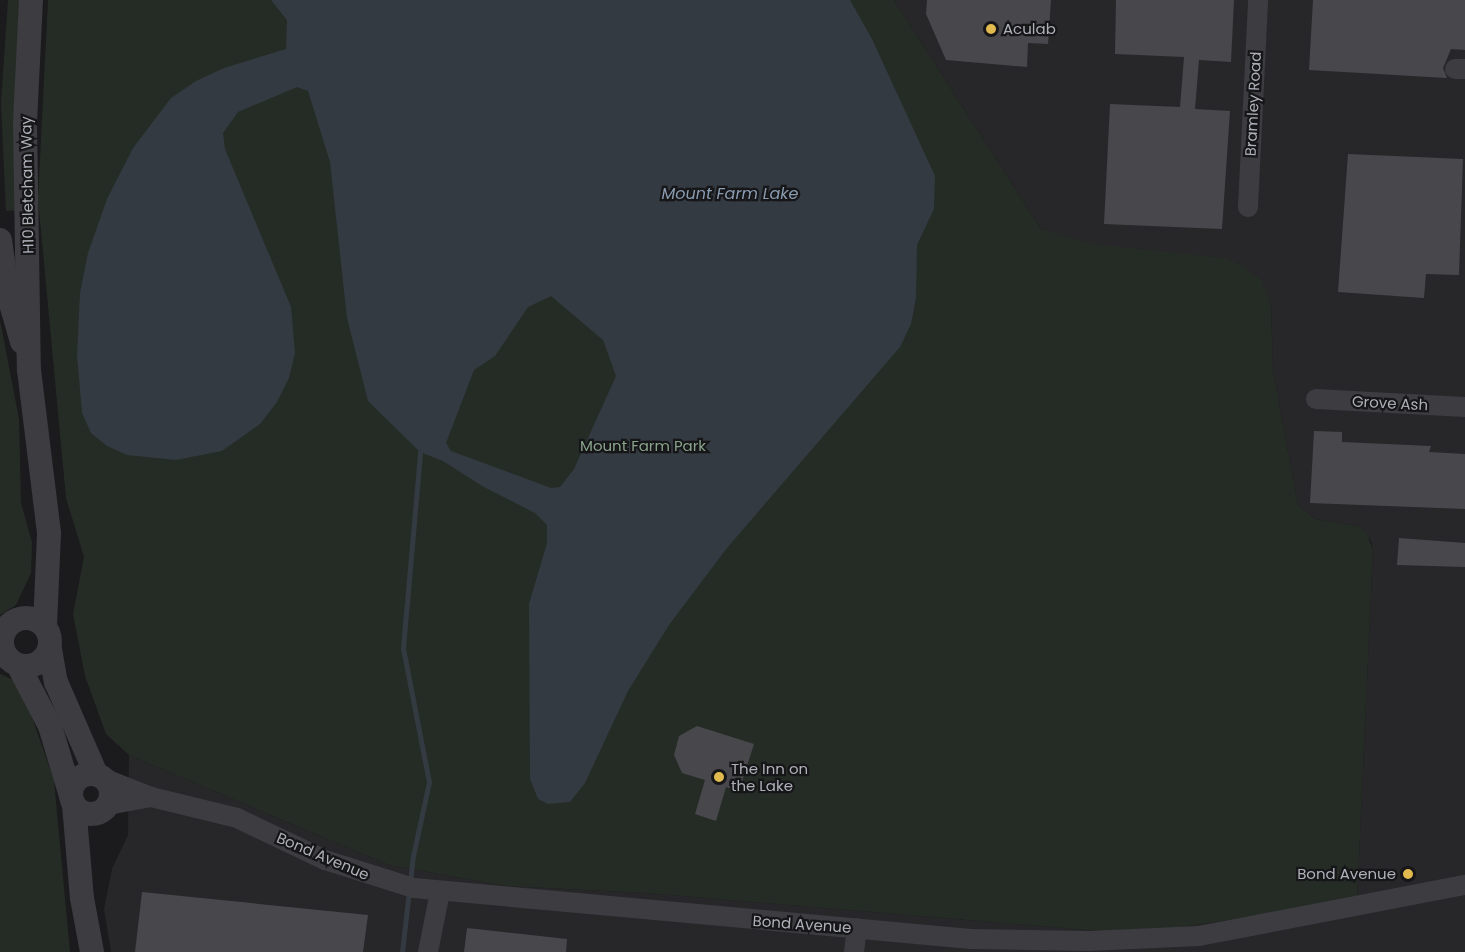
<!DOCTYPE html>
<html>
<head>
<meta charset="utf-8">
<style>
  body { margin:0 }
  #map { position:relative; width:1465px; height:952px; overflow:hidden; background:#1b1a1c; font-family:Poppins,sans-serif }
  div>[style] { position:absolute }
  .built>* { inset:0; background:#272629 }
  .green>* { inset:0; background:#252c26 }
  .water>* { inset:0; background:#333a41 }
  .stream>* { height:5px; margin:-2.5px; padding:0 2.5px; transform-origin:2.5px; border-radius:2.5px; background:#333a41 }
  .building>* { inset:0; background:#48484c }
  .minor>* { height:20px; margin:-10px; padding:0 10px; transform-origin:10px; border-radius:10px; background:#3c3c41 }
  .tertiary>* { height:24px; margin:-12px; padding:0 12px; transform-origin:12px; border-radius:12px; background:#3c3c41 }
  .tertiary>.ring { margin:-12px; padding:0; box-sizing:content-box; background:none; border:24px solid #3c3c41; border-radius:50% }
  .dots>* { width:16px; height:16px; translate:-50% -50%; box-sizing:border-box; border:3px solid #161517; border-radius:50% }
  span { translate:-50% -50%; white-space:nowrap; text-align:center; line-height:1.15; -webkit-text-stroke:4.5px #161517; paint-order:stroke }
  .poi-label { font-size:15px; color:#aeb1ba }
  .left { translate:0 -50%; text-align:left }
  .right { translate:-100% -50%; text-align:right }
  .street-label { font-size:15px; color:#aeb1ba }
  .park-label { font-size:15px; color:#88a38b }
  .water-label { font-size:16px; color:#899cb1; font-style:italic }
</style>
</head>
<body>
<div id="map">
  <div class="built">
    <i style="clip-path:polygon(894px 0,1465px 0,1465px 952px,111px 952px,104px 909px,112px 869px,128px 835px,129px 755px,389px 865px,506px 886px,646px 893px,1134px 934px,1357px 901px,1373px 550px,1371px 541px,1358px 526px,1315px 519px,1298px 505px,1273px 371px,1271px 305px,1041px 229px)"></i>
  </div>
  <div class="green">
    <i style="clip-path:polygon(8px 0,21px 0,19px 210px,6px 211px,1px 103px)"></i>
    <i style="clip-path:polygon(48px 0,894px 0,1041px 229px,1093px 244px,1225px 258px,1246px 267px,1262px 281px,1271px 305px,1273px 371px,1298px 505px,1315px 519px,1358px 526px,1366px 532px,1373px 550px,1357px 901px,1134px 934px,646px 893px,506px 886px,389px 865px,129px 755px,106px 734px,85px 676px,73px 614px,84px 557px,66px 498px,38px 199px)"></i>
    <i style="clip-path:polygon(0 320px,19px 419px,21px 503px,32px 542px,31px 573px,16px 605px,0 615px)"></i>
    <i style="clip-path:polygon(0 674px,20px 683px,54px 780px,70px 952px,0 952px)"></i>
  </div>
  <div class="water">
    <i style="clip-path:polygon(evenodd,271px 0,850px 0,872px 39px,935px 176px,934px 209px,917px 245px,916px 298px,911px 324px,900px 347px,727px 548px,669px 625px,628px 691px,585px 783px,570px 802px,548px 804px,538px 799px,530px 779px,529px 604px,547px 543px,547px 525px,535px 513px,482px 486px,443px 461px,420px 452px,368px 401px,347px 318px,330px 162px,308px 91px,297px 87px,238px 112px,223px 133px,225px 149px,291px 307px,295px 353px,289px 378px,277px 402px,260px 424px,222px 451px,176px 460px,127px 455px,107px 446px,91px 433px,82px 413px,77px 355px,80px 293px,88px 253px,107px 199px,133px 148px,171px 98px,196px 81px,224px 68px,286px 49px,287px 20px,271px 0,551px 296px,603px 340px,616px 376px,574px 469px,560px 487px,551px 488px,451px 451px,446px 443px,474px 370px,495px 356px,528px 307px,551px 296px)"></i>
  </div>
  <div class="stream">
    <i style="left:402px;top:952px;width:97px;rotate:-83.5deg"></i>
    <i style="left:413px;top:856px;width:76px;rotate:-77.8deg"></i>
    <i style="left:429px;top:782px;width:136px;rotate:-101deg"></i>
    <i style="left:403px;top:648px;width:197px;rotate:-85deg"></i>
  </div>
  <div class="building">
    <i style="clip-path:polygon(927px 0,1051px 0,1048px 44px,1028px 43px,1027px 67px,946px 60px,926px 14px)"></i>
    <i style="clip-path:polygon(1116px 0,1234px 0,1231px 62px,1199px 60px,1195px 109px,1230px 111px,1222px 229px,1104px 224px,1110px 104px,1180px 107px,1184px 57px,1115px 54px)"></i>
    <i style="clip-path:polygon(1313px 0,1465px 0,1465px 50px,1451px 49px,1443px 68px,1447px 78px,1309px 70px)"></i>
    <i style="clip-path:polygon(1348px 154px,1463px 159px,1459px 275px,1426px 274px,1424px 298px,1338px 292px)"></i>
    <i style="clip-path:polygon(1314px 431px,1342px 432px,1342px 442px,1431px 446px,1429px 452px,1465px 454px,1465px 509px,1310px 503px)"></i>
    <i style="clip-path:polygon(1399px 538px,1465px 543px,1465px 567px,1397px 565px)"></i>
    <i style="clip-path:polygon(697px 726px,754px 744px,739px 791px,726px 787px,716px 821px,695px 814px,705px 780px,682px 773px,674px 755px,679px 736px)"></i>
    <i style="clip-path:polygon(142px 892px,368px 915px,363px 952px,135px 952px)"></i>
    <i style="clip-path:polygon(467px 928px,567px 939px,566px 952px,464px 952px)"></i>
  </div>
  <div class="minor">
    <i style="left:1455px;top:69px;width:10px"></i>
    <i style="left:1248px;top:207px;width:207px;rotate:-87.2deg"></i>
    <i style="left:1316px;top:399px;width:149px;rotate:3.1deg"></i>
    <i style="left:0;top:632px;width:4px"></i>
    <i style="left:0;top:657px;width:9px;rotate:13deg"></i>
    <i style="left:103px;top:778px;width:52px;rotate:21.6deg"></i>
    <i style="left:151px;top:797px;width:89px;rotate:13.7deg"></i>
    <i style="left:237px;top:818px;width:98px;rotate:25.5deg"></i>
    <i style="left:325px;top:860px;width:93px;rotate:17.5deg"></i>
    <i style="left:414px;top:888px;width:559px;rotate:5.23deg"></i>
    <i style="left:971px;top:939px;width:118px;rotate:1deg"></i>
    <i style="left:1089px;top:941px;width:110px;rotate:-2.6deg"></i>
    <i style="left:1199px;top:936px;width:271px;rotate:-10.9deg"></i>
    <i style="left:108px;top:805px;width:44px;rotate:-10.5deg"></i>
    <i style="left:428px;top:952px;width:61px;rotate:-78.7deg"></i>
    <i style="left:854px;top:952px;width:24px;rotate:-83deg"></i>
  </div>
  <div class="tertiary">
    <i style="left:31px;top:0;width:123px;rotate:92.8deg"></i>
    <i style="left:25px;top:123px;width:247px;rotate:89.1deg"></i>
    <i style="left:29px;top:370px;width:165px;rotate:83deg"></i>
    <i style="left:49px;top:534px;width:92px;rotate:92.5deg"></i>
    <i style="left:0;top:240px;width:50px;rotate:82deg"></i>
    <i style="left:7px;top:290px;width:54px;rotate:73.9deg"></i>
    <i class="ring" style="left:2px;top:618px;width:24px;height:24px"></i>
    <i style="left:50px;top:649px;width:34px;rotate:80deg"></i>
    <i style="left:56px;top:682px;width:100px;rotate:66.5deg"></i>
    <i style="left:18px;top:665px;width:69px;rotate:62.3deg"></i>
    <i style="left:50px;top:726px;width:73px;rotate:73.3deg"></i>
    <i class="ring" style="left:71px;top:774px;width:16px;height:16px"></i>
    <i style="left:74px;top:805px;width:93px;rotate:85.1deg"></i>
    <i style="left:82px;top:898px;width:55px;rotate:79.5deg"></i>
  </div>
  <div class="dots">
    <i style="left:991px;top:29px;background:#e0ba4e"></i>
    <i style="left:719px;top:777px;background:#e0ba4e"></i>
    <i style="left:1408px;top:874px;background:#e0ba4e"></i>
  </div>
  <div class="poi-label">
    <span class="left" style="left:1003px;top:29px">Aculab</span>
    <span class="left" style="left:731px;top:777px">The Inn on<br>the Lake</span>
    <span class="right" style="left:1396px;top:874px">Bond Avenue</span>
  </div>
  <div class="street-label">
    <span style="left:1253px;top:104px;rotate:-87deg">Bramley Road</span>
    <span style="left:27px;top:185px;rotate:-91deg">H10 Bletcham Way</span>
    <span style="left:1390px;top:403px;rotate:3deg">Grove Ash</span>
    <span style="left:323px;top:856px;rotate:23deg">Bond Avenue</span>
    <span style="left:802px;top:924px;rotate:4deg">Bond Avenue</span>
  </div>
  <div class="park-label">
    <span style="left:643px;top:446px">Mount Farm Park</span>
  </div>
  <div class="water-label">
    <span style="left:730px;top:194px">Mount Farm Lake</span>
  </div>
</div>
</body>
</html>
